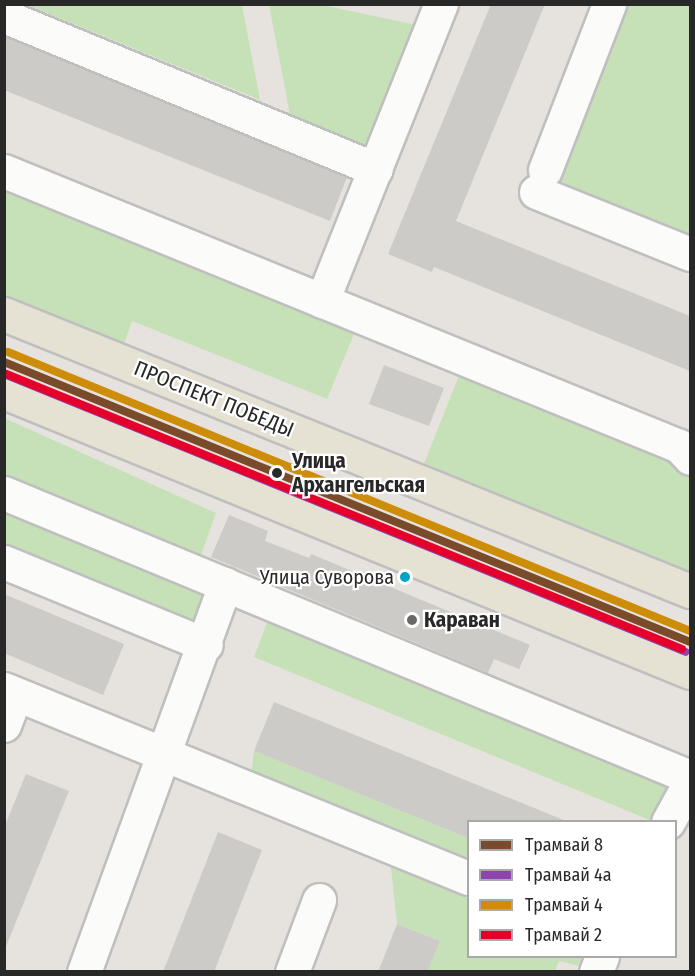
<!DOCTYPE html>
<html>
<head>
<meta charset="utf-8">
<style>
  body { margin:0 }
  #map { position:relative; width:695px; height:976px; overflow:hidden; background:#e6e3de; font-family:"Fira Sans Condensed",sans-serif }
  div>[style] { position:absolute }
  .green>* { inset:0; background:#c6e1b7 }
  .building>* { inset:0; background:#cdcbc7 }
  .roads { filter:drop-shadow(2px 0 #c0bfbf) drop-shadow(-2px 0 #c0bfbf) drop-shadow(0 2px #c0bfbf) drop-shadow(0 -2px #c0bfbf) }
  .minor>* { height:33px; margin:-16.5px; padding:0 16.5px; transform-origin:16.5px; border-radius:16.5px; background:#fbfbfa }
  .major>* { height:33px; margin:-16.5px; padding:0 16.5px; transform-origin:16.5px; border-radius:16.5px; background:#e5e1d3 }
  .tram-1>* { height:8px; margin:-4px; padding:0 4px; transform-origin:4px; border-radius:4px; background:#7a4b2a }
  .tram-2>* { height:8px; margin:-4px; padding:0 4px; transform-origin:4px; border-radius:4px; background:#8e44ad }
  .tram-3>* { height:8px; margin:-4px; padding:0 4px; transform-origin:4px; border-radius:4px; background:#ce8d08 }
  .tram-4>* { height:8px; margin:-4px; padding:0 4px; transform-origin:4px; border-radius:4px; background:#e4002b }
  .dots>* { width:16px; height:16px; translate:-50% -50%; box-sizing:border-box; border:3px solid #fff; border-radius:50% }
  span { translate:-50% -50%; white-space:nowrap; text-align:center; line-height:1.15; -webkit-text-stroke:4.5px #fff; paint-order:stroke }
  .bus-label { font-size:20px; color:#282828 }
  .right { translate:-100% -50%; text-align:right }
  .street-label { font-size:21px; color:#282828 }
  .stop-label { font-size:21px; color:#282828; font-weight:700 }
  .left { translate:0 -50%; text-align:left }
  .poi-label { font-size:21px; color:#282828; font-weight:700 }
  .frame { position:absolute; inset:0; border:6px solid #282828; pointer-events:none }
  .legend { position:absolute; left:467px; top:820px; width:210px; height:138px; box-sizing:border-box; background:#fff; border:2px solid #a9a9a9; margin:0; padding:8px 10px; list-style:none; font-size:18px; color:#282828 }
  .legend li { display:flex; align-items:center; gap:12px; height:30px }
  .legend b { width:30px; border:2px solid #a9a9a9 }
</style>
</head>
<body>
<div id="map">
  <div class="green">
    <i style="clip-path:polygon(27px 5px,242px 5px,260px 100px)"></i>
    <i style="clip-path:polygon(269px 5px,322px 5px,417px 25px,368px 150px,291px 120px)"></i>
    <i style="clip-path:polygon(613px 5px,690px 5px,690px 249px,542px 189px)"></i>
    <i style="clip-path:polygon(4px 182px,357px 327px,327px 399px,132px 321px,124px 344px,5px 296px)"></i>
    <i style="clip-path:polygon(462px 368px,673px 454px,690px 474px,690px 576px,421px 471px)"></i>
    <i style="clip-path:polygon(4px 418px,216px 513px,201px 555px,5px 476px)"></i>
    <i style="clip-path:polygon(4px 504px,213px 588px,200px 633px,5px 553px)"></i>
    <i style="clip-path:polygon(271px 612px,683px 782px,652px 821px,254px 657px)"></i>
    <i style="clip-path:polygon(254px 751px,468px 838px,468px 956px,596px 957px,591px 969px,559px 961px,555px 971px,427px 971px,440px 941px,397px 924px,389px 849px,249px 792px)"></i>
  </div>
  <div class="building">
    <i style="clip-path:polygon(491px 4px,545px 4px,456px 221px,690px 316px,690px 371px,434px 267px,432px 272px,388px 254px)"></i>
    <i style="clip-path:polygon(4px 36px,347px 177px,330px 221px,4px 90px)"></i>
    <i style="clip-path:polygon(384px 365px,444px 388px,429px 426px,369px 404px)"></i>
    <i style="clip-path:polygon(229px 515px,268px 531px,265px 541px,309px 558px,311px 554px,530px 645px,519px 669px,494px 659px,488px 673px,211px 557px)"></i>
    <i style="clip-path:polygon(4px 594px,124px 644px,103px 695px,4px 653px)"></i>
    <i style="clip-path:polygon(274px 702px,566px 821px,565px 822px,468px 822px,468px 838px,254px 751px)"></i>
    <i style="clip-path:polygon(26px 774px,69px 791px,5px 949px,4px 828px)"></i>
    <i style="clip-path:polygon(218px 832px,262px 850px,214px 972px,163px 972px)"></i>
    <i style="clip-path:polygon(397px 924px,440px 941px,427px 972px,378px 972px)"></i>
  </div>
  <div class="roads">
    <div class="minor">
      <i style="left:4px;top:16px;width:402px;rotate:22.4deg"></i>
      <i style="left:545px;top:170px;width:178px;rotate:-68.9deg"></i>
      <i style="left:4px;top:171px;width:729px;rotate:22.17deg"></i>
      <i style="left:679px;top:446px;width:16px;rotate:47deg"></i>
      <i style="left:536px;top:192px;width:166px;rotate:21.9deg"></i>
      <i style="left:322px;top:301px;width:320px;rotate:-68.2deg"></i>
      <i style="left:4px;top:493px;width:742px;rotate:22.49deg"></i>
      <i style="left:4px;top:562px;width:218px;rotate:22.3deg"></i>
      <i style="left:4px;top:689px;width:501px;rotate:22.16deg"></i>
      <i style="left:4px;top:725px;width:33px;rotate:-69deg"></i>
      <i style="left:668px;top:822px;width:46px;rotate:-61.2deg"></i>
      <i style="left:84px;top:972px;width:413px;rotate:-70deg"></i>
      <i style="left:292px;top:972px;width:77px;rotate:-69.4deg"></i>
      <i style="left:596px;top:972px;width:17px;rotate:-69deg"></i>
    </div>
    <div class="major">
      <i style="left:4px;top:314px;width:740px;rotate:21.99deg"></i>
      <i style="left:4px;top:392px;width:741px;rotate:22.2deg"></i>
    </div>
  </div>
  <div class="tram-1">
    <i style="left:4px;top:362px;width:741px;rotate:22.2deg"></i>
  </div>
  <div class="tram-2">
    <i style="left:4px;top:374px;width:736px;rotate:22.18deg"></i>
  </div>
  <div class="tram-3">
    <i style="left:8px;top:352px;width:737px;rotate:22.25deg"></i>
  </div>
  <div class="tram-4">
    <i style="left:4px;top:373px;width:732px;rotate:22.15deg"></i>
  </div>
  <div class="dots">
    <i style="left:277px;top:473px;background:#282828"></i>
    <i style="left:405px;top:577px;background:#02a3c6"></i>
    <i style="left:412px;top:620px;background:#6a6968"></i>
  </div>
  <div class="bus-label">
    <span class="right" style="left:394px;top:577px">Улица Суворова</span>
  </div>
  <div class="street-label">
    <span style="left:214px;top:399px;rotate:22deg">ПРОСПЕКТ ПОБЕДЫ</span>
  </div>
  <div class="stop-label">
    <span class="left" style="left:292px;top:473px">Улица<br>Архангельская</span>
  </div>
  <div class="poi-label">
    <span class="left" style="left:424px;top:620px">Караван</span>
  </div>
  <div class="frame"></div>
  <ul class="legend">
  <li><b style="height:8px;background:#7a4b2a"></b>Трамвай 8</li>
  <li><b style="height:8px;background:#8e44ad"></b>Трамвай 4а</li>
  <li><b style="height:8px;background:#ce8d08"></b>Трамвай 4</li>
  <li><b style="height:8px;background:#e4002b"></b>Трамвай 2</li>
  </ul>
</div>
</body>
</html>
